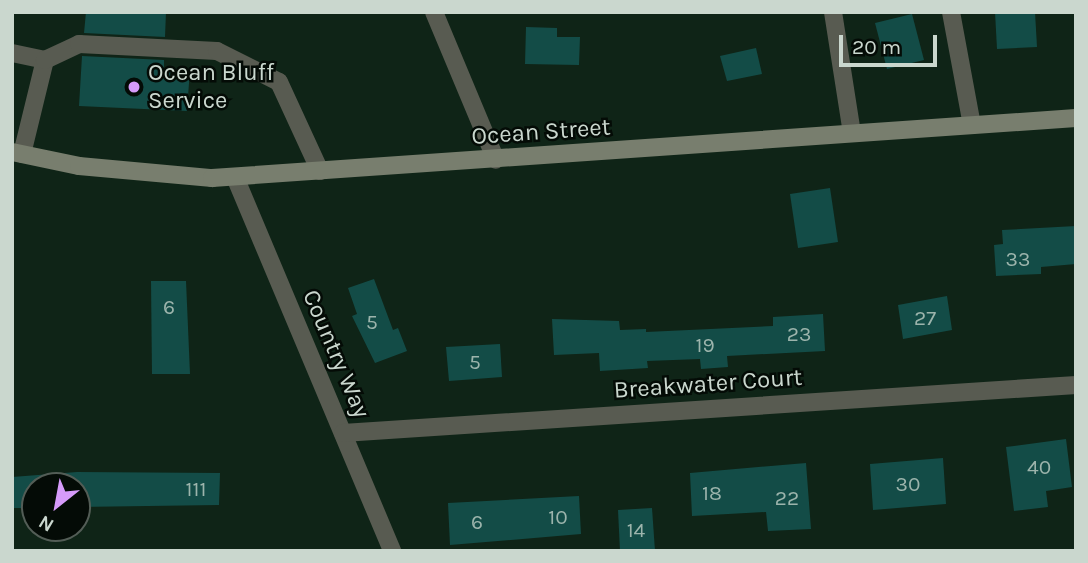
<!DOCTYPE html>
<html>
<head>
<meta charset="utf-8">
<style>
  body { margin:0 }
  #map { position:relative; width:1088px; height:563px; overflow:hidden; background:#0f2417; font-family:Karla,sans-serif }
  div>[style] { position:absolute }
  .building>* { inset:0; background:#134c47 }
  .service>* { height:18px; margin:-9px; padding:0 9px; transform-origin:9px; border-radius:9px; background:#585b51 }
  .minor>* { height:18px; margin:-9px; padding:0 9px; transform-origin:9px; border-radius:9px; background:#585b51 }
  .secondary>* { height:18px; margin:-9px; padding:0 9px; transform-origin:9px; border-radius:9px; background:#787e6e }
  .dots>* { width:19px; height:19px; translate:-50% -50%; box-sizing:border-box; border:4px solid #040b06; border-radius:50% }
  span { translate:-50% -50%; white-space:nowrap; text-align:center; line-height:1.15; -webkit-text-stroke:5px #040b06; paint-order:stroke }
  .number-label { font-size:21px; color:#9cb4ac }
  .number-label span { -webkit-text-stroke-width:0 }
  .poi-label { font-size:24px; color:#cad7ce }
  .left { translate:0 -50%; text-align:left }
  .street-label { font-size:24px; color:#cad7ce }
  .frame { position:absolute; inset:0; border:14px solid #cad7ce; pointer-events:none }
  .north { position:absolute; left:21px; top:472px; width:70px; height:70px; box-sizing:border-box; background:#040b06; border:2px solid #535d56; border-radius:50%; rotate:211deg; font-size:19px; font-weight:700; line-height:28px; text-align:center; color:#cad7ce }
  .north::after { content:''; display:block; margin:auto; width:24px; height:32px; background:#d69bfa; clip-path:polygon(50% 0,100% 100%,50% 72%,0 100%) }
  .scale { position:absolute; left:839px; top:35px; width:98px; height:32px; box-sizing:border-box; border:4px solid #cad7ce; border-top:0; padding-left:9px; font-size:21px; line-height:24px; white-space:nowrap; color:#cad7ce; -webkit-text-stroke:5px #040b06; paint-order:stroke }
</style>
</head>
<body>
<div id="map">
  <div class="building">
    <i style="clip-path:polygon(86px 12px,166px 12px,165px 37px,84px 33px)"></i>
    <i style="clip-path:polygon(995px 12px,1035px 12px,1037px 47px,997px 49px)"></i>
    <i style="clip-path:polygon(912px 14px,924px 60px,887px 69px,875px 23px)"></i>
    <i style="clip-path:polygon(526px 27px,557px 28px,557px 37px,580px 37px,579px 65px,525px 64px)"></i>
    <i style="clip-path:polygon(756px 48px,762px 74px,727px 81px,720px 56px)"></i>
    <i style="clip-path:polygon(82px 56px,164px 60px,164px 68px,190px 69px,187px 111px,79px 106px)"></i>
    <i style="clip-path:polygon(830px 188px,838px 242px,798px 248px,790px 194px)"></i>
    <i style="clip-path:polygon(1076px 226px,1076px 264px,1041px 267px,1041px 274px,996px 276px,994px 245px,1003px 244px,1002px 230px)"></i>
    <i style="clip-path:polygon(374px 279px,393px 330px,398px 328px,407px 351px,375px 363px,352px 316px,357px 314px,348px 288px)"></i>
    <i style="clip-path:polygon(151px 281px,186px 281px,190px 374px,152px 374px)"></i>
    <i style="clip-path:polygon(947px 296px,952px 330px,903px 339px,898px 305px)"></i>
    <i style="clip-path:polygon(823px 314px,825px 351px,727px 356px,728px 367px,701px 369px,700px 359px,647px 361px,648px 368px,600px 371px,599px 353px,554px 355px,552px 319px,619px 321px,620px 330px,646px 329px,646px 332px,773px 326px,773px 317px)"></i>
    <i style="clip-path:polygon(500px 344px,502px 377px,449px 381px,446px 347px)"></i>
    <i style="clip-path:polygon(1066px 439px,1072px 487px,1046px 491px,1048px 507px,1014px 511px,1006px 447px)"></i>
    <i style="clip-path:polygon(943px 458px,946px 504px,873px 510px,870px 464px)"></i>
    <i style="clip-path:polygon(806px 463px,811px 529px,768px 531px,766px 512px,692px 516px,690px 473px)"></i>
    <i style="clip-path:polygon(77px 472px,220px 473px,219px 505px,77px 507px,77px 486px,35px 486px,35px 508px,12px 508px,12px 477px)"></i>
    <i style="clip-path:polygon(579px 496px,581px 534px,450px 545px,448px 503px)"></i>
    <i style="clip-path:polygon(652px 508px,655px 551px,620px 551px,618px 510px)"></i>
  </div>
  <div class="service">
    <i style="left:12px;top:53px;width:34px;rotate:12deg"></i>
    <i style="left:22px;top:154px;width:97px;rotate:-76.3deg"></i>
    <i style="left:45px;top:60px;width:38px;rotate:-25deg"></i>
    <i style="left:79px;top:44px;width:138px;rotate:2.9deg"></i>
    <i style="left:217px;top:51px;width:69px;rotate:26.6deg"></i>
    <i style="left:279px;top:82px;width:98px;rotate:65.3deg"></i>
  </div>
  <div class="minor">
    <i style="left:434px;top:12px;width:160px;rotate:67.3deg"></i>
    <i style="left:833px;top:12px;width:122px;rotate:81.1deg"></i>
    <i style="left:951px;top:12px;width:115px;rotate:79.5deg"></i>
    <i style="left:235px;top:177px;width:406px;rotate:67.2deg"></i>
    <i style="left:343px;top:433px;width:735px;rotate:-3.75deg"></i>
  </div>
  <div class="secondary">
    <i style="left:12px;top:152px;width:68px;rotate:11.8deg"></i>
    <i style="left:79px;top:166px;width:134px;rotate:5.2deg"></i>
    <i style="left:212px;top:178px;width:866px;rotate:-3.97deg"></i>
  </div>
  <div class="dots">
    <i style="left:134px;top:87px;background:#d69bfa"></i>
  </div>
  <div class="number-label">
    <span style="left:1018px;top:259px">33</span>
    <span style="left:169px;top:307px">6</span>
    <span style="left:925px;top:318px">27</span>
    <span style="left:372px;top:322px">5</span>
    <span style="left:799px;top:334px">23</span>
    <span style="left:705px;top:345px">19</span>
    <span style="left:475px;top:362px">5</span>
    <span style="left:1039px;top:467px">40</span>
    <span style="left:908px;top:484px">30</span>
    <span style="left:196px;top:489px">111</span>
    <span style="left:712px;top:493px">18</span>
    <span style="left:787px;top:498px">22</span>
    <span style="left:558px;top:517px">10</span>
    <span style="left:477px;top:522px">6</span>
    <span style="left:636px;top:530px">14</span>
  </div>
  <div class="poi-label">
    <span class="left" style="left:148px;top:87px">Ocean Bluff<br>Service</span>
  </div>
  <div class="street-label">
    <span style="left:541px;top:132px;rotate:-4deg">Ocean Street</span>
    <span style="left:336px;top:354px;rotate:67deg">Country Way</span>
    <span style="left:708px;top:384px;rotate:-4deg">Breakwater Court</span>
  </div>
  <div class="frame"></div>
  <div class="north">N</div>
  <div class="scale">20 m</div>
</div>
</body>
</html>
